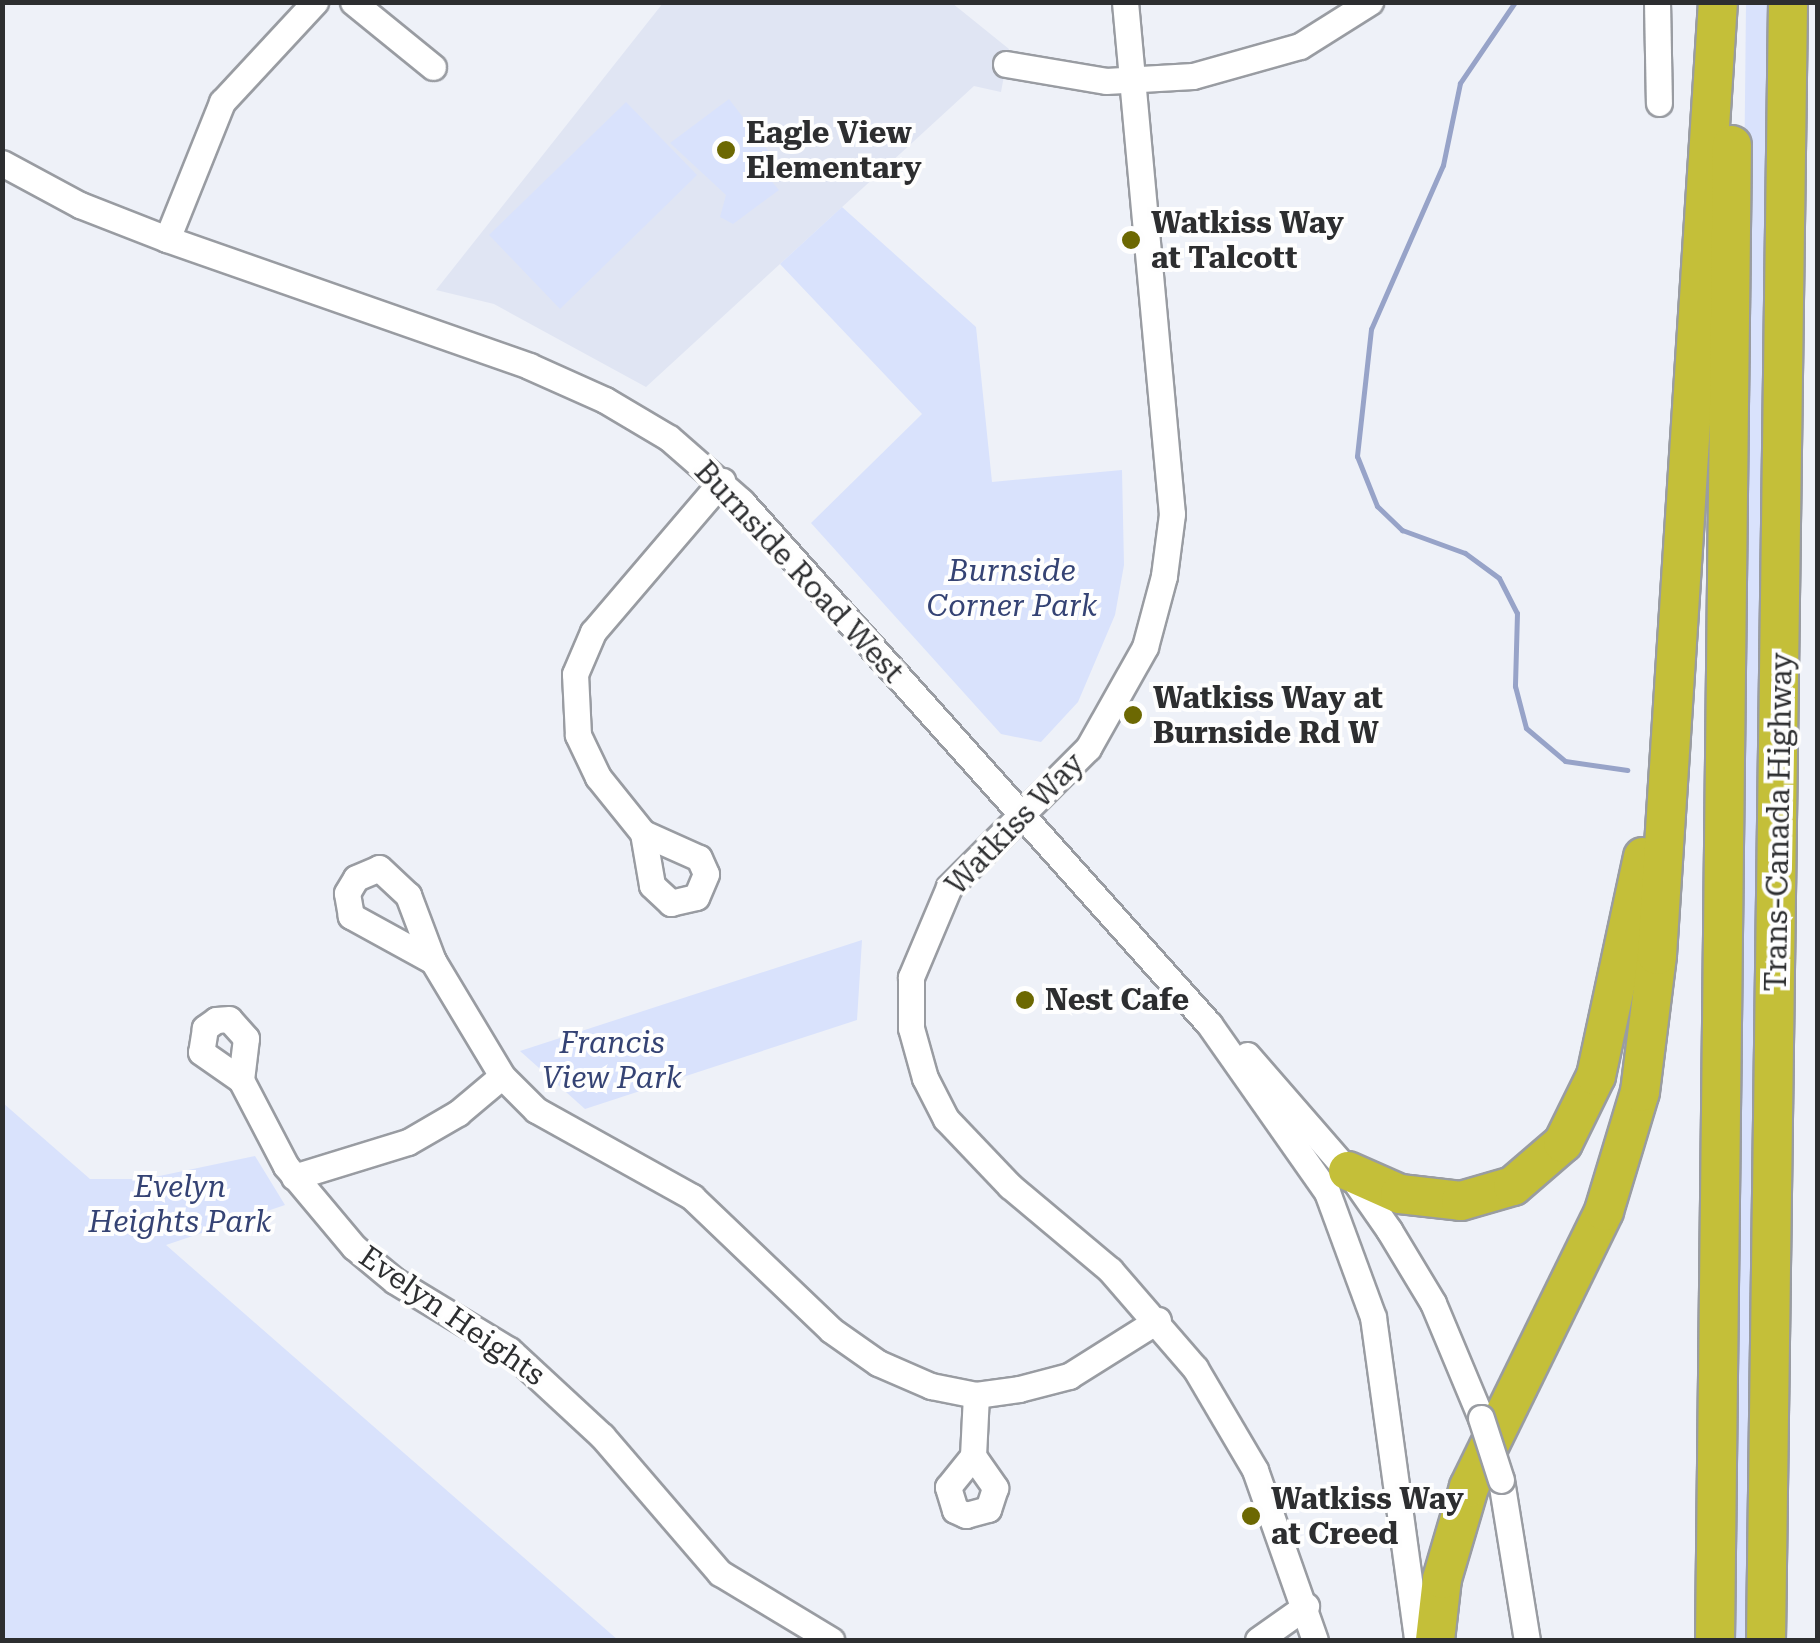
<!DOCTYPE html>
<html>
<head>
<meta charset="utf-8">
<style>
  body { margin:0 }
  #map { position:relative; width:1820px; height:1643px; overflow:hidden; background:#eef1f8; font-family:"Roboto Serif",serif }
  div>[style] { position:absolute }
  .built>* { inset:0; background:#e0e5f3 }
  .green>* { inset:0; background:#d9e2fc }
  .stream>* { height:5px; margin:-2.5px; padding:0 2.5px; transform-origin:2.5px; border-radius:2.5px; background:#97a3c8 }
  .roads { filter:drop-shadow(2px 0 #999ca2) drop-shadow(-2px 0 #999ca2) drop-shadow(0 2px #999ca2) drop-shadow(0 -2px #999ca2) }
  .minor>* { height:25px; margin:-12.5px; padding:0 12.5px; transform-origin:12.5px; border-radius:12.5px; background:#fff }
  .highway>* { height:38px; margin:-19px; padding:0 19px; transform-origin:19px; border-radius:19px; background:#c4bf39 }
  .bridges { filter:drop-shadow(2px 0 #999ca2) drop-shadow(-2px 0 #999ca2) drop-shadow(0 2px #999ca2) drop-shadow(0 -2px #999ca2) }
  .minor-bridge>* { height:25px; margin:-12.5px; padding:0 12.5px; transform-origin:12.5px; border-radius:12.5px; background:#fff }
  .dots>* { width:28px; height:28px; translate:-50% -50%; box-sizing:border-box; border:5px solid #fefefe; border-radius:50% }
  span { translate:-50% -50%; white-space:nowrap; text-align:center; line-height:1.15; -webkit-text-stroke:8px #fefefe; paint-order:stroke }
  .poi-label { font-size:30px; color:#2d2e30; font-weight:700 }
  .left { translate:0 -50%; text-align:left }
  .park-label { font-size:30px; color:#354374; font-style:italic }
  .street-label { font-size:30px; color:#2d2e30 }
  .frame { position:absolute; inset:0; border:5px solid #2d2e30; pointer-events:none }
</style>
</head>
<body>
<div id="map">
  <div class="built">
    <i style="clip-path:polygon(663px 3px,952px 3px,1009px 49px,1001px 92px,974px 86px,646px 387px,494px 304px,436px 290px)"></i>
  </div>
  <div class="green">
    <i style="clip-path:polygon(1769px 2px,1752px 1640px,1729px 1640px,1746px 3px)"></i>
    <i style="clip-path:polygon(729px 99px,770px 153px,774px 160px,762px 170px,779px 190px,733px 224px,720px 217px,726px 195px,670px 143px)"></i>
    <i style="clip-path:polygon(626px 102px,697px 175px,560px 309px,489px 235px)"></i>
    <i style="clip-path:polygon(842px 207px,976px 327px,992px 482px,1122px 470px,1124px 565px,1115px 615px,1078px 702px,1041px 742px,1001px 734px,811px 523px,922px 414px,780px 264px)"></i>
    <i style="clip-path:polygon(862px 940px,857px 1020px,585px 1109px,520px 1051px)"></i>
    <i style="clip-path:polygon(3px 1103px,90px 1179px,145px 1179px,255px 1156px,285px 1205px,166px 1245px,618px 1640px,3px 1640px)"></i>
  </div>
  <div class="stream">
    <i style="left:1515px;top:2px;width:98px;rotate:124.2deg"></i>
    <i style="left:1460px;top:83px;width:84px;rotate:101.7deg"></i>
    <i style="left:1443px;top:165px;width:179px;rotate:113.7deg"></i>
    <i style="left:1371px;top:329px;width:128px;rotate:96.3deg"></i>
    <i style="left:1357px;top:456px;width:54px;rotate:68.2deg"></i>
    <i style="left:1377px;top:506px;width:35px;rotate:44deg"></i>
    <i style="left:1402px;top:530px;width:67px;rotate:20.1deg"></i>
    <i style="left:1465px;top:553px;width:42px;rotate:36.3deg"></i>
    <i style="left:1499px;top:578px;width:39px;rotate:63deg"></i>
    <i style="left:1517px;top:613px;width:73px;rotate:91.6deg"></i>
    <i style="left:1515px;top:686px;width:43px;rotate:75.3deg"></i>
    <i style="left:1526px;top:728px;width:51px;rotate:40.2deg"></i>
    <i style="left:1565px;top:761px;width:63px;rotate:8.3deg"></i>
  </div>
  <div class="roads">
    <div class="minor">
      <i style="left:353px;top:2px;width:103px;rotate:39.1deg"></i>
      <i style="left:1125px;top:2px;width:514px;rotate:84.76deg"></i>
      <i style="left:1172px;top:514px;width:63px;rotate:97.4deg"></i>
      <i style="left:1164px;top:576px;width:73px;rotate:105deg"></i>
      <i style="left:1145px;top:647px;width:116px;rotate:119.4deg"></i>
      <i style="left:1088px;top:748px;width:197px;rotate:135deg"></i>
      <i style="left:949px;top:887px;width:98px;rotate:112.9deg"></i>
      <i style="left:911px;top:977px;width:51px;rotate:90deg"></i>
      <i style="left:911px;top:1028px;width:52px;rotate:74.4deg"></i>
      <i style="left:925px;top:1078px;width:46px;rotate:62.9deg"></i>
      <i style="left:946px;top:1119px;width:93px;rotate:46.3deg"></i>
      <i style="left:1010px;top:1186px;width:131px;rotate:40deg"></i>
      <i style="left:1110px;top:1270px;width:130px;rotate:49.1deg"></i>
      <i style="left:1195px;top:1368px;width:118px;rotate:59.5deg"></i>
      <i style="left:1255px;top:1470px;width:180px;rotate:70.6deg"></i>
      <i style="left:1657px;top:2px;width:101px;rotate:88.9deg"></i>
      <i style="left:1006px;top:64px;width:101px;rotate:9.6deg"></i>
      <i style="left:1106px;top:81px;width:87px;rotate:-3.3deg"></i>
      <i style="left:1193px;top:76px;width:111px;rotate:-15.7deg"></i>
      <i style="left:1300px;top:46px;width:83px;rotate:-32.2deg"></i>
      <i style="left:2px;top:163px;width:89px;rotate:28.3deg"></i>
      <i style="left:80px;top:205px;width:93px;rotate:21.3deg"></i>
      <i style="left:167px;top:239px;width:384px;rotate:19.3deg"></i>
      <i style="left:529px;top:366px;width:83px;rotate:24.1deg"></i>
      <i style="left:605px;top:400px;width:74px;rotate:30.7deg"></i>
      <i style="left:669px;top:438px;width:96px;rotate:41.2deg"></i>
      <i style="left:741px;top:501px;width:702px;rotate:48.18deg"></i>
      <i style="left:1209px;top:1024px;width:205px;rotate:54.9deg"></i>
      <i style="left:1327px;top:1192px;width:133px;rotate:69.8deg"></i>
      <i style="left:1373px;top:1317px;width:326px;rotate:82.2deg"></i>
      <i style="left:167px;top:239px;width:148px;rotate:-68.1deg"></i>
      <i style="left:222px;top:102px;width:137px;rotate:-47.1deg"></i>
      <i style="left:643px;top:833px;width:61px;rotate:24.1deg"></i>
      <i style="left:699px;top:858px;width:17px;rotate:66deg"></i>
      <i style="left:706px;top:874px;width:25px;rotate:113deg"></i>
      <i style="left:696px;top:897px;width:26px;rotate:167deg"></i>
      <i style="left:671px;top:903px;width:26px;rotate:-137deg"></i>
      <i style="left:652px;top:885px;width:53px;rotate:-99.8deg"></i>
      <i style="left:643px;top:833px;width:72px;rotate:-128.8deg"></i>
      <i style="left:598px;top:777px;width:47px;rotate:-115.5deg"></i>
      <i style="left:578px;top:735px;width:61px;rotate:-92.8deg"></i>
      <i style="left:575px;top:674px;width:46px;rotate:-66.8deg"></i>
      <i style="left:593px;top:632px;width:199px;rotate:-49.5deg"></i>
      <i style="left:433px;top:961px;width:94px;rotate:-151.2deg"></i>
      <i style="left:351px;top:916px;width:23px;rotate:-100deg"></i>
      <i style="left:347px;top:893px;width:17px;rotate:-59deg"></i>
      <i style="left:356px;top:878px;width:25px;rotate:-23deg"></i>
      <i style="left:379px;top:868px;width:40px;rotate:43deg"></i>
      <i style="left:408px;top:895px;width:71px;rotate:69.3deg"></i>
      <i style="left:433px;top:961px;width:134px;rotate:59deg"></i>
      <i style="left:502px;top:1076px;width:48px;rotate:45deg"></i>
      <i style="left:536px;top:1110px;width:179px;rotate:29.1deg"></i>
      <i style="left:692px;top:1197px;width:192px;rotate:43.7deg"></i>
      <i style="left:831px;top:1330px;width:57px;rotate:35.1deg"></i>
      <i style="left:878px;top:1363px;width:58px;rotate:23.5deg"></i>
      <i style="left:931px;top:1386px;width:46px;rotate:11.3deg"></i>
      <i style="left:976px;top:1395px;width:43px;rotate:-7.9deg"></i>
      <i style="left:1019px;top:1389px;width:52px;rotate:-14.6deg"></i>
      <i style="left:1069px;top:1376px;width:105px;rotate:-32.2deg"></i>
      <i style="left:1247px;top:1055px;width:154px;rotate:49deg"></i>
      <i style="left:1348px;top:1171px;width:72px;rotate:55.2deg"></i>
      <i style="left:1389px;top:1230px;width:85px;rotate:58.9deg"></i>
      <i style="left:1433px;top:1303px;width:125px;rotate:67.3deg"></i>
      <i style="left:241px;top:1080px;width:42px;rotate:-83.2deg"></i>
      <i style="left:246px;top:1038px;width:25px;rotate:-132deg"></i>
      <i style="left:229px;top:1019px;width:13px;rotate:176deg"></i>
      <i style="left:216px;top:1020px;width:14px;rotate:144deg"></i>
      <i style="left:205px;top:1028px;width:24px;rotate:99deg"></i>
      <i style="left:201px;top:1052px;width:49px;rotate:35deg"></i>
      <i style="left:241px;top:1080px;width:97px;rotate:62.4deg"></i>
      <i style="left:286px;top:1166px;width:106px;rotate:50deg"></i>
      <i style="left:354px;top:1247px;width:53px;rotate:39.7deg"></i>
      <i style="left:395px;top:1281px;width:133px;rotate:31.2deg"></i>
      <i style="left:509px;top:1350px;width:127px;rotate:42.8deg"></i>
      <i style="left:602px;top:1436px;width:181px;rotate:49.3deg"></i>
      <i style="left:720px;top:1573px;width:130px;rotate:31.1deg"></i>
      <i style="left:294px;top:1177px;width:119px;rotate:-17.1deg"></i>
      <i style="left:408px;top:1142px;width:58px;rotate:-30.1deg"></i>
      <i style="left:458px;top:1113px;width:57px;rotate:-40.1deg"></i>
      <i style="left:973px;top:1456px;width:39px;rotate:55deg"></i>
      <i style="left:995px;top:1488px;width:22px;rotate:108deg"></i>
      <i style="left:988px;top:1509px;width:23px;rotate:165deg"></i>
      <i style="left:966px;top:1515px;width:12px;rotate:-156deg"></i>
      <i style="left:955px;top:1510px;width:24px;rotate:-107deg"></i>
      <i style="left:948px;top:1487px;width:40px;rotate:-51deg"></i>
      <i style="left:973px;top:1456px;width:61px;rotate:-87.2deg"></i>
      <i style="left:1501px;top:1480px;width:162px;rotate:80.8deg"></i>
      <i style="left:1258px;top:1640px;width:59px;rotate:-35.3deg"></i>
    </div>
    <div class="highway">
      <i style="left:1348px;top:1171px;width:57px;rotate:23.9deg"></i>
      <i style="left:1400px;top:1194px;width:61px;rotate:6.5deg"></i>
      <i style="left:1461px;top:1201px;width:54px;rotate:-16.1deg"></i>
      <i style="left:1513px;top:1186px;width:66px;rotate:-40.7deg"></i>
      <i style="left:1563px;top:1143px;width:75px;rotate:-63.8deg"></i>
      <i style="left:1596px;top:1076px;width:224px;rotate:-77.9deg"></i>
      <i style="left:1435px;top:1640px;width:61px;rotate:-83.5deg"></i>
      <i style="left:1442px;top:1579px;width:96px;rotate:-73.6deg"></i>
      <i style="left:1469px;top:1487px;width:307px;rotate:-63.9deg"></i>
      <i style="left:1604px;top:1211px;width:124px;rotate:-73.2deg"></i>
      <i style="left:1640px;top:1092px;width:138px;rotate:-82.9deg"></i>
      <i style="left:1657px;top:955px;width:955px;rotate:-86.34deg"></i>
      <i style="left:1715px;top:1640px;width:1495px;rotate:-89.35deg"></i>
      <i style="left:1766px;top:1640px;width:1638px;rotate:-89.23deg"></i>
    </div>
  </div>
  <div class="bridges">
    <div class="minor-bridge">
      <i style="left:1481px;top:1418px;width:65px;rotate:72.1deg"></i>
    </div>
  </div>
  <div class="dots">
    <i style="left:726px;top:150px;background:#6c6802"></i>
    <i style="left:1131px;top:240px;background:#6c6802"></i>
    <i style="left:1133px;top:715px;background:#6c6802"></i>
    <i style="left:1025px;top:1000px;background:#6c6802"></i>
    <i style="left:1251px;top:1516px;background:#6c6802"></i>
  </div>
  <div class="poi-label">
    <span class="left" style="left:746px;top:150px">Eagle View<br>Elementary</span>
    <span class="left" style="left:1151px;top:240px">Watkiss Way<br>at Talcott</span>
    <span class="left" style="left:1153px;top:715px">Watkiss Way at<br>Burnside Rd W</span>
    <span class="left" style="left:1045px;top:1000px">Nest Cafe</span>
    <span class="left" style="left:1271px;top:1516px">Watkiss Way<br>at Creed</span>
  </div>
  <div class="park-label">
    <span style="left:1012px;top:588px">Burnside<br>Corner Park</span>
    <span style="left:612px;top:1060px">Francis<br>View Park</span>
    <span style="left:180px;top:1204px">Evelyn<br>Heights Park</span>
  </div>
  <div class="street-label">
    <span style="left:799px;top:572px;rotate:47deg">Burnside Road West</span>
    <span style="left:1779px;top:822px;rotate:-89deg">Trans-Canada Highway</span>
    <span style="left:1015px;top:824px;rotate:-46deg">Watkiss Way</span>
    <span style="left:452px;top:1316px;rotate:35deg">Evelyn Heights</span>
  </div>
  <div class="frame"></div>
</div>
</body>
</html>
